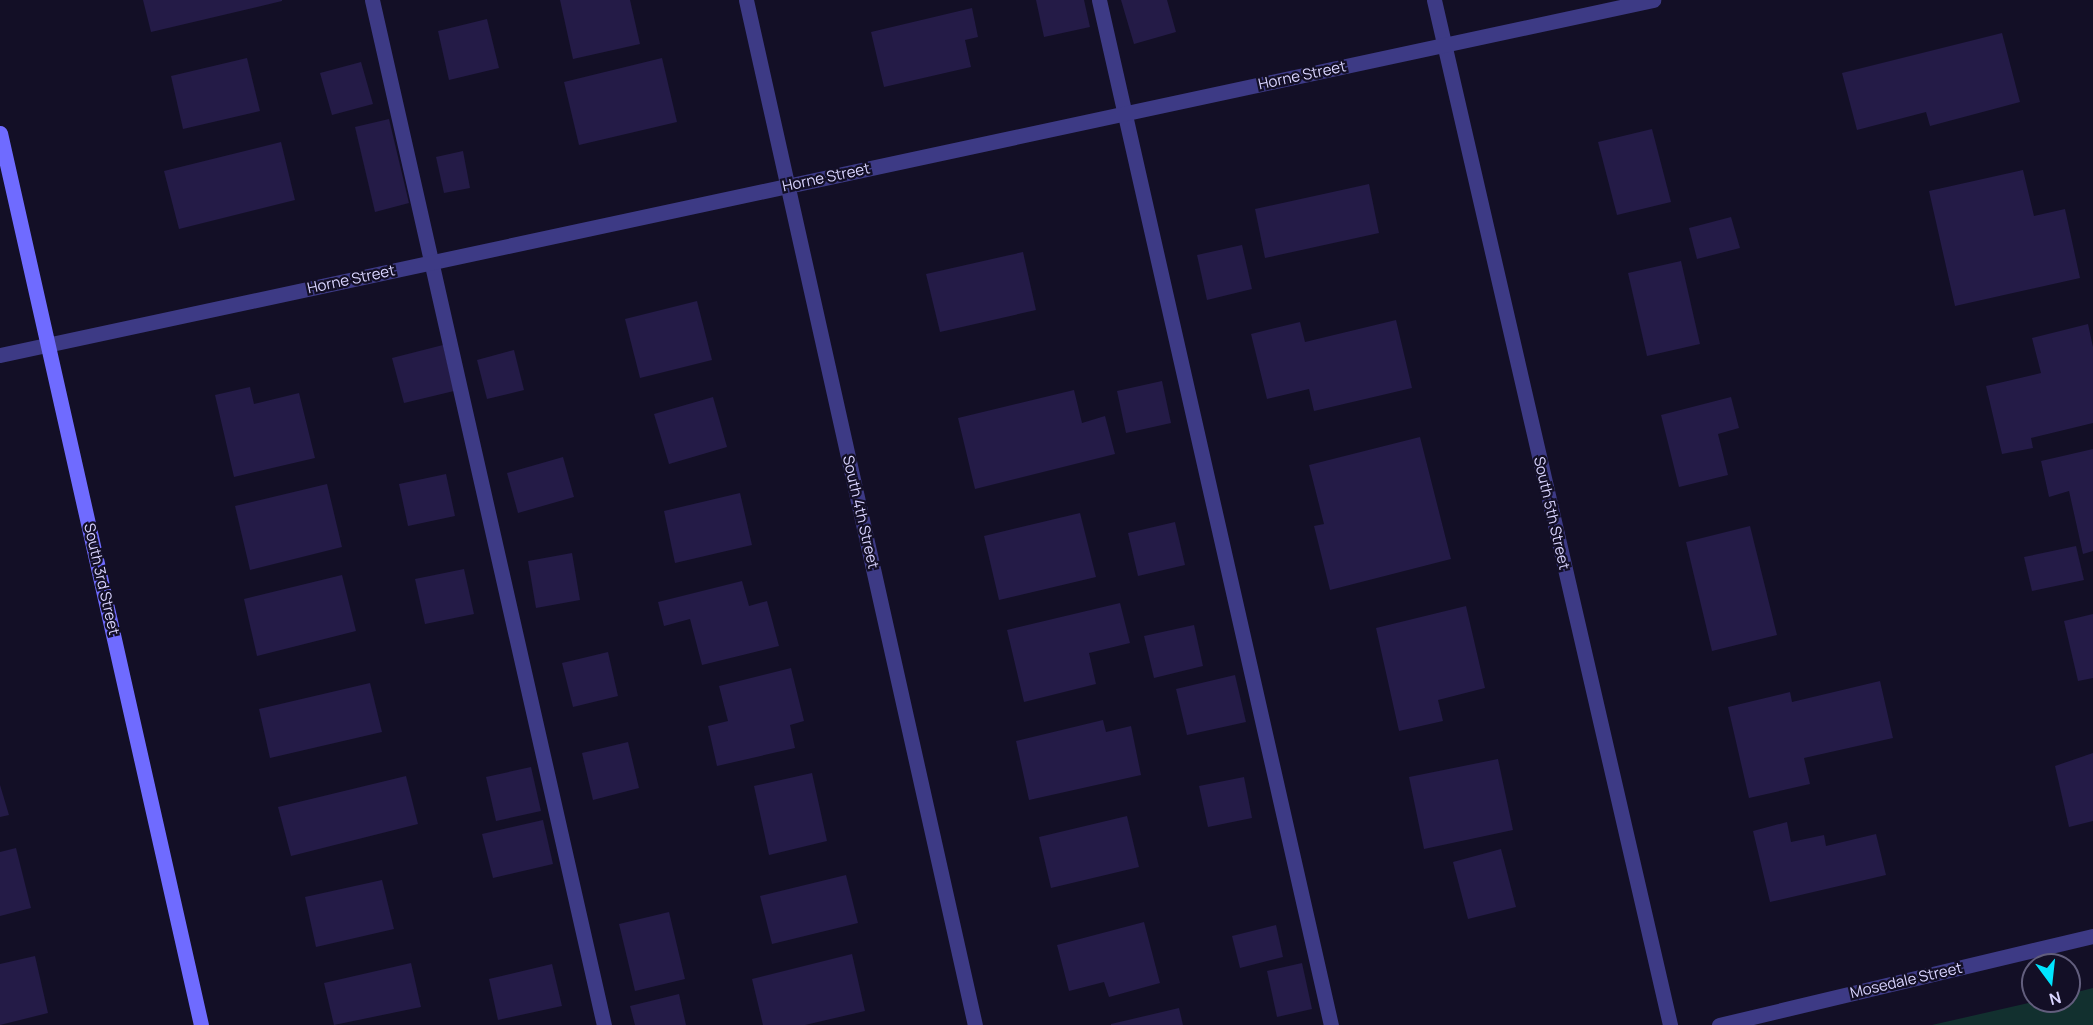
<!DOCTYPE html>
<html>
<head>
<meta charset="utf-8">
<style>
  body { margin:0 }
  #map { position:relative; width:2093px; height:1025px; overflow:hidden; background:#130f26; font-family:Manrope,sans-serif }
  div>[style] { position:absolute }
  .green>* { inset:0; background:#12302f }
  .building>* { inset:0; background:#241b47 }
  .lane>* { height:15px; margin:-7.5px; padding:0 7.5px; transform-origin:7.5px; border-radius:7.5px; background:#3d3a85 }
  .street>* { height:15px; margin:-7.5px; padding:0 7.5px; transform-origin:7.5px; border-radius:7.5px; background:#3d3a85 }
  .secondary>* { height:15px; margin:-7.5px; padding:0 7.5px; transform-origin:7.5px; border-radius:7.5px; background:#6f6bff }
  span { translate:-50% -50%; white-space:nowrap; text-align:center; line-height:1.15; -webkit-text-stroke:4.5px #130f26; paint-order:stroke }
  .street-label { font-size:15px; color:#d9d4ff }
  .north { position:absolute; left:2021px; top:953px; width:60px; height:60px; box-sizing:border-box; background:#130f26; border:2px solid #625e7d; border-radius:50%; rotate:165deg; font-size:16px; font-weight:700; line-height:24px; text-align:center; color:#d9d4ff }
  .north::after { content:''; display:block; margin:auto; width:21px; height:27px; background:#00e5ff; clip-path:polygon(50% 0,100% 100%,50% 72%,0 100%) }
</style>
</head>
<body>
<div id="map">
  <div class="green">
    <i style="clip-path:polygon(2093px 988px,2093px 1025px,1932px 1025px,2037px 1001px,2069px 1001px,2069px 994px)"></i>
  </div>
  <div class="building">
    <i style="clip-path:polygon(143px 0,282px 0,282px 1px,151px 32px)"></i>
    <i style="clip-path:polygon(560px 0,630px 0,640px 44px,573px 59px)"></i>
    <i style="clip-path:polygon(1036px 0,1084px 0,1090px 27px,1044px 37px)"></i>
    <i style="clip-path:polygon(1121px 0,1167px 0,1176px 32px,1134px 44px)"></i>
    <i style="clip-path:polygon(972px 8px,978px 37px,965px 40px,971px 67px,884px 87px,871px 32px)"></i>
    <i style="clip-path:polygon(487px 19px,499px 68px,449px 80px,438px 31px)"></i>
    <i style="clip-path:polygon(2002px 33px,2020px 102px,1930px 126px,1926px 112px,1857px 130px,1842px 73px)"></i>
    <i style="clip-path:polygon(247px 58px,260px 111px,183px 129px,171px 76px)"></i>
    <i style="clip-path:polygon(662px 58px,677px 122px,579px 145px,564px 82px)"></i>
    <i style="clip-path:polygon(361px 62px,373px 104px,332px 115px,320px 73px)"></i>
    <i style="clip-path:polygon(389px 119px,409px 203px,375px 212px,355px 127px)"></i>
    <i style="clip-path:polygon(1652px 129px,1671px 202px,1617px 215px,1598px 142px)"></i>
    <i style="clip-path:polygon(281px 142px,295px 200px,179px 229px,164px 171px)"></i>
    <i style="clip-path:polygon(463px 151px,470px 188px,444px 193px,436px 157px)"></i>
    <i style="clip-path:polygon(2023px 170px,2034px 216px,2065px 209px,2080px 278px,1955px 306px,1929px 191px)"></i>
    <i style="clip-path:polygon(1369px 184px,1379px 233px,1265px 258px,1255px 209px)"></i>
    <i style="clip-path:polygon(1731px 217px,1740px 248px,1697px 259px,1689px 228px)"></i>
    <i style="clip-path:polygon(1242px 245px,1252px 289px,1207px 300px,1197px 255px)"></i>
    <i style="clip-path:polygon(1023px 252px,1036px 310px,940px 332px,926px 274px)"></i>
    <i style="clip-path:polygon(1681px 261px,1700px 344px,1647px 356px,1628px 273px)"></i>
    <i style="clip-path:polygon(697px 301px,712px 360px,640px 378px,625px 319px)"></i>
    <i style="clip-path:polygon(1396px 320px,1412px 388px,1314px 411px,1309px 389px,1267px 399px,1251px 334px,1300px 322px,1305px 342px)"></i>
    <i style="clip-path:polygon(2088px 324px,2093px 347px,2093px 423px,2031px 438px,2033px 448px,2002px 454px,1986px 386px,2041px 373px,2032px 338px)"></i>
    <i style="clip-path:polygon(443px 345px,454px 391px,404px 403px,392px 358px)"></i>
    <i style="clip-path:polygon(514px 350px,524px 390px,487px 399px,477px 360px)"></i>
    <i style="clip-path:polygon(1162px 381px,1171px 423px,1126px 433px,1117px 391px)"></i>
    <i style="clip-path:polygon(250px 387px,254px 404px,299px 393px,315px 458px,234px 477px,215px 395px)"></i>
    <i style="clip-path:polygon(1074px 390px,1082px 423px,1105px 416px,1115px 454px,975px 489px,958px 418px)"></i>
    <i style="clip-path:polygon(713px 397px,727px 447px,669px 464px,654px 414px)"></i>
    <i style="clip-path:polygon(1731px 397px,1739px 428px,1718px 434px,1728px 475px,1679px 487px,1661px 415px)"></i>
    <i style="clip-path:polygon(1420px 437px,1451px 559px,1330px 590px,1314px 526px,1324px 524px,1309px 465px)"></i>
    <i style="clip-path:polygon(2093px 449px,2093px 551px,2083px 554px,2069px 491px,2049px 497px,2041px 461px)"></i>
    <i style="clip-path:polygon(563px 457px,574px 497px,518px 513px,507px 473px)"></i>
    <i style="clip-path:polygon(446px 474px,455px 516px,408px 526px,399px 484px)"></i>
    <i style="clip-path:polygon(327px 484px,342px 547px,250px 570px,235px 506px)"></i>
    <i style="clip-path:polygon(740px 493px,752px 545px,675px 563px,664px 511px)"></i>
    <i style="clip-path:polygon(1080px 513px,1096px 577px,999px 600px,984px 536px)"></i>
    <i style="clip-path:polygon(1175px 522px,1185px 565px,1138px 576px,1128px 533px)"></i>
    <i style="clip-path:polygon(1750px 526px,1777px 635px,1712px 651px,1686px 542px)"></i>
    <i style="clip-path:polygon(2076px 546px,2084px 580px,2032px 591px,2024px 557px)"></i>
    <i style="clip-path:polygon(572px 553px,580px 600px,536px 608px,528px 561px)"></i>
    <i style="clip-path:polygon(464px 569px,474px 614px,425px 624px,415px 579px)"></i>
    <i style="clip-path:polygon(342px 575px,356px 631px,257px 656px,244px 599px)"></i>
    <i style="clip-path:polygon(742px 581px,749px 606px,767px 601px,779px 646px,702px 665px,690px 619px,664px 626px,658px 602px)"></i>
    <i style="clip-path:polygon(1120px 603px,1130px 643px,1089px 653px,1096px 684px,1024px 702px,1007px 630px)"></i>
    <i style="clip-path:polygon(1466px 606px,1485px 688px,1438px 700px,1443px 721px,1399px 731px,1376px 628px)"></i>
    <i style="clip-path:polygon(2093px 614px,2093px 678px,2078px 681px,2064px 621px)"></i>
    <i style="clip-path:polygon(1194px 625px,1203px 666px,1154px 678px,1144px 636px)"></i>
    <i style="clip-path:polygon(608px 652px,618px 696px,573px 707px,562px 663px)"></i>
    <i style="clip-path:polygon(791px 668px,804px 721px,790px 725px,795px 748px,717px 766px,708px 726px,728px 721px,719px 686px)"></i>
    <i style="clip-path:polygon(1235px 675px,1246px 722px,1187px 735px,1176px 689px)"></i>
    <i style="clip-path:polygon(1880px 681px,1893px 738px,1804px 758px,1810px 784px,1749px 798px,1728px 707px,1790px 692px,1792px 702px)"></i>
    <i style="clip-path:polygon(370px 683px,382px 732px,270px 758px,259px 709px)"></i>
    <i style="clip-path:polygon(1103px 720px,1106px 732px,1131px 726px,1141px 775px,1029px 800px,1016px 741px)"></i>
    <i style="clip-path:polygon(628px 742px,639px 788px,593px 800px,582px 753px)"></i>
    <i style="clip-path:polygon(2093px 753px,2093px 821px,2069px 827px,2055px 766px)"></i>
    <i style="clip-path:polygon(1498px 759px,1513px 830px,1424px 849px,1409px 777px)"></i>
    <i style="clip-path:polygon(531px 767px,541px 811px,496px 821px,486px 777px)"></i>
    <i style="clip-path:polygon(812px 773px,827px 841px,769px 855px,754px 786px)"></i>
    <i style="clip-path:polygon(406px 776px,418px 824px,291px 856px,278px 807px)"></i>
    <i style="clip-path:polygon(1244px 777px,1252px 818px,1208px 827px,1199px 786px)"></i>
    <i style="clip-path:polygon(0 785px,9px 815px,0 817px)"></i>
    <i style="clip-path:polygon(1127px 816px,1139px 867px,1051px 888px,1039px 837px)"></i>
    <i style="clip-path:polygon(543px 820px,553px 864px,493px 878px,482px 834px)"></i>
    <i style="clip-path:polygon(1787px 822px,1791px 842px,1824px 835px,1826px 846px,1876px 834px,1886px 875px,1770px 902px,1753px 831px)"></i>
    <i style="clip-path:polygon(16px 848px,31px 908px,0 916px,0 852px)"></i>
    <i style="clip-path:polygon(1501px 849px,1516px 907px,1468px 919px,1453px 862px)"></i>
    <i style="clip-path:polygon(846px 875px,858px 923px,772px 944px,760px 896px)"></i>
    <i style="clip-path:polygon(382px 880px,394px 929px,316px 947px,305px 897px)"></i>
    <i style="clip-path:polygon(669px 912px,685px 979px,635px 991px,619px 924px)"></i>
    <i style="clip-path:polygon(1144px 922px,1160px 983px,1109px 997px,1104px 982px,1069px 991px,1057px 945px)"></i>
    <i style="clip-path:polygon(1276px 925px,1283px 957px,1240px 968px,1232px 936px)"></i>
    <i style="clip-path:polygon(852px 954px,865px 1011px,805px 1025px,763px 1025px,752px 979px)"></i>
    <i style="clip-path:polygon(35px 956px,48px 1013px,0 1025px,0 964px)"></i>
    <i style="clip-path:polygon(411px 963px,421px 1007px,334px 1025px,324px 983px)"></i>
    <i style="clip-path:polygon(1302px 963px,1312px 1009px,1277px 1017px,1267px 971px)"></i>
    <i style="clip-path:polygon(552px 964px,562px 1006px,498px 1020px,489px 979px)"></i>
    <i style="clip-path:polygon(679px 994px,686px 1025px,635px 1025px,630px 1006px)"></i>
    <i style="clip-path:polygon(1179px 1008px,1183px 1025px,1111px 1025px,1111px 1024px)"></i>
  </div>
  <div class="lane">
    <i style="left:372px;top:0;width:1051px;rotate:77.25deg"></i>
    <i style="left:1099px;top:0;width:1051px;rotate:77.25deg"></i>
  </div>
  <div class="street">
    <i style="left:746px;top:0;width:1050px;rotate:77.41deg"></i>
    <i style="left:1434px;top:0;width:1052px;rotate:77.03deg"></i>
    <i style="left:0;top:355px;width:1691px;rotate:-12.12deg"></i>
    <i style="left:1719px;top:1025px;width:384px;rotate:-13.4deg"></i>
  </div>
  <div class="secondary">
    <i style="left:0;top:133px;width:914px;rotate:77.3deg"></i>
  </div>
  <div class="street-label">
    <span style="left:1302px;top:75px;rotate:-12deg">Horne Street</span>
    <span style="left:826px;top:177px;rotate:-12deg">Horne Street</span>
    <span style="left:351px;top:279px;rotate:-12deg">Horne Street</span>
    <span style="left:861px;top:512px;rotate:77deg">South 4th Street</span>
    <span style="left:1552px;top:513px;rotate:77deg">South 5th Street</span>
    <span style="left:102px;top:579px;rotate:77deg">South 3rd Street</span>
    <span style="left:1906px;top:980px;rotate:-13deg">Mosedale Street</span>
  </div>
  <div class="north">N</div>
</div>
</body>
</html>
